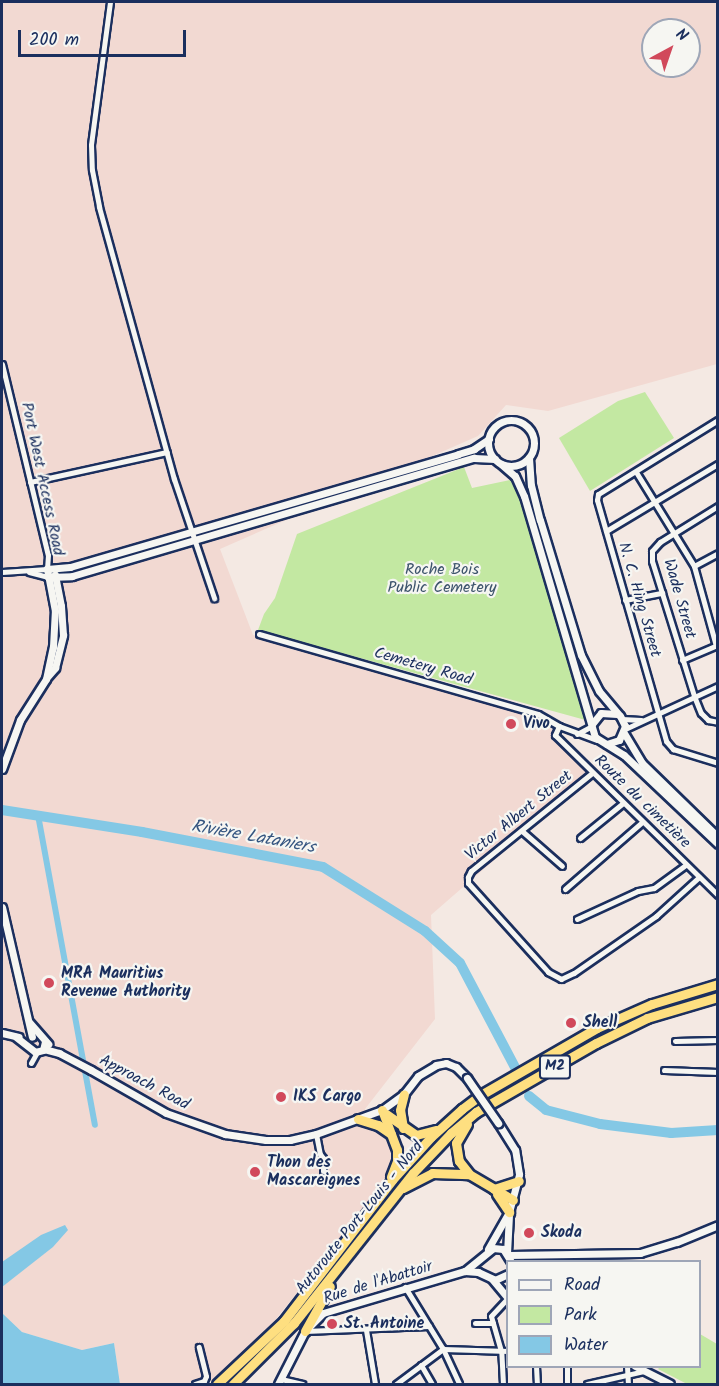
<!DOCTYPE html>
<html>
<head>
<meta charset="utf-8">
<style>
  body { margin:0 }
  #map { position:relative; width:719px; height:1386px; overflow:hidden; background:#f4e9e3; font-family:Kalam,sans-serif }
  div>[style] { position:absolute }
  .built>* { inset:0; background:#f2d9d2 }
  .green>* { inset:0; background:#c3e8a2 }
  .water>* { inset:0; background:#84c8e5 }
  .canal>* { height:6px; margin:-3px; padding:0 3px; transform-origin:3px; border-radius:3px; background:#84c8e5 }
  .river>* { height:10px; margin:-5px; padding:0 5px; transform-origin:5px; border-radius:5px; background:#84c8e5 }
  .roads { filter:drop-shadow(2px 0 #1b2f5e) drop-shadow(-2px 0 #1b2f5e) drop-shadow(0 2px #1b2f5e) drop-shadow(0 -2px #1b2f5e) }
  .street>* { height:5px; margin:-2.5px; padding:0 2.5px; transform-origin:2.5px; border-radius:2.5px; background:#f6f6f2 }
  .secondary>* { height:7px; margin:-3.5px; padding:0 3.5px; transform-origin:3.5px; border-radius:3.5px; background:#f6f6f2 }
  .secondary>.ring { margin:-3.5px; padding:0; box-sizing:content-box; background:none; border:7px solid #f6f6f2; border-radius:50% }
  .highway>* { height:9px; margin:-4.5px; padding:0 4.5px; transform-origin:4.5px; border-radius:4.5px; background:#fedf80 }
  .bridges { filter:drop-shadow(2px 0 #1b2f5e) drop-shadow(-2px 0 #1b2f5e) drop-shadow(0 2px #1b2f5e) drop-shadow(0 -2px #1b2f5e) }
  .secondary-bridge>* { height:7px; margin:-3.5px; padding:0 3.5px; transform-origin:3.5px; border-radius:3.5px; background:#f6f6f2 }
  .dots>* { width:16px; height:16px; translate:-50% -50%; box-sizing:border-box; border:3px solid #f6f6f2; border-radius:50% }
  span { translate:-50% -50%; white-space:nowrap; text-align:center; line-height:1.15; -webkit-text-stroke:4.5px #f6f6f2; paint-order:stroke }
  .shield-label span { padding:2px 4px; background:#f6f6f2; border:2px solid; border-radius:4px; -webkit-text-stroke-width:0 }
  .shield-label { font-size:15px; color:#1b2f5e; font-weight:700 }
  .street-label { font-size:16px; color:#1b2f5e }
  .park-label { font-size:16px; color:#3d546c }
  .poi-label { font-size:16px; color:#1b2f5e; font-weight:700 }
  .left { translate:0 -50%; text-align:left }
  .water-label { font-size:18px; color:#355580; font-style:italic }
  .frame { position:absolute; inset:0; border:3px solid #1b2f5e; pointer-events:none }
  .legend { position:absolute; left:506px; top:1260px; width:195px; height:108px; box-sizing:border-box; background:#f6f6f2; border:2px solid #9ea6b7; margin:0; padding:8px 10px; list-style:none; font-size:18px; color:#1b2f5e }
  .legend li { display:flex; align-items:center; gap:12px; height:30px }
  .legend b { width:30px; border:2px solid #9ea6b7 }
  .north { position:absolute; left:641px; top:18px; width:60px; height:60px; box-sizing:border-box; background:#f6f6f2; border:2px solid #9ea6b7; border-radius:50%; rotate:40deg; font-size:16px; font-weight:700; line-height:24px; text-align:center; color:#1b2f5e }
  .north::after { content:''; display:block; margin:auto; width:21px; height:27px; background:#d1495b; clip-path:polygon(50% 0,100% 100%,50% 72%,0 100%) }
  .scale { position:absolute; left:18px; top:30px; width:168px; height:27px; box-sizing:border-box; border:3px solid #1b2f5e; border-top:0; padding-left:8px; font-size:18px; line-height:21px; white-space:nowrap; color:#1b2f5e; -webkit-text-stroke:4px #f6f6f2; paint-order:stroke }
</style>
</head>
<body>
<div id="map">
  <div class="built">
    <i style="clip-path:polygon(evenodd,2px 2px,717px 2px,717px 364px,548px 411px,506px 405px,478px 436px,220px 549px,253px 635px,535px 712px,594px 773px,431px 915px,435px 1019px,365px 1109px,364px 1125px,389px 1138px,396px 1156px,391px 1175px,276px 1319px,234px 1364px,207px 1384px,120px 1384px,114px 1343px,82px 1350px,22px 1332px,2px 1313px,2px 2px,653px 30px,689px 30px,689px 66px,653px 66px,653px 30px)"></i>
  </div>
  <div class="green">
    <i style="clip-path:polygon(645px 392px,674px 438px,590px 491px,559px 438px,618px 401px)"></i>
    <i style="clip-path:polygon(464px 467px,472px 488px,515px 479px,530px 519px,589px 721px,258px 630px,264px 614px,275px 598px,297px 534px)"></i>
    <i style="clip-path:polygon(700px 1334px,717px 1344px,717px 1384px,687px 1384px,658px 1369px,660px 1367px,700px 1366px)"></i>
  </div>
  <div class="water">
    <i style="clip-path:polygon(65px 1225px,68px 1230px,53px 1247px,2px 1287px,2px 1262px,41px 1235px)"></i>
    <i style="clip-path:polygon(2px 1313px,22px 1332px,82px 1350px,114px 1343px,120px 1384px,2px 1384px)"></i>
  </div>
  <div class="canal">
    <i style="left:38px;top:815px;width:315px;rotate:79.6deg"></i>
  </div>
  <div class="river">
    <i style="left:2px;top:810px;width:142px;rotate:8.9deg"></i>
    <i style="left:142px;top:832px;width:184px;rotate:10.9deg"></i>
    <i style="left:323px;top:867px;width:120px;rotate:32.1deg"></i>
    <i style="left:425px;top:931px;width:47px;rotate:42.4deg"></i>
    <i style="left:460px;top:963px;width:120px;rotate:62.2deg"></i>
    <i style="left:529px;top:1096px;width:22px;rotate:39deg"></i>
    <i style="left:546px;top:1110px;width:56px;rotate:14.5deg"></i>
    <i style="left:600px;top:1124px;width:72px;rotate:7.2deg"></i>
    <i style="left:671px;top:1133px;width:47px;rotate:-3.7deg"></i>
  </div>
  <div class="roads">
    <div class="street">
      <i style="left:110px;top:2px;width:144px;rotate:97.6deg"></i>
      <i style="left:91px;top:145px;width:25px;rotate:88deg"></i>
      <i style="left:92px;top:170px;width:38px;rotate:79deg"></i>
      <i style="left:99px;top:207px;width:282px;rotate:74.6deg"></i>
      <i style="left:174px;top:479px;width:126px;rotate:71.4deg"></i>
      <i style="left:2px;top:364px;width:196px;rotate:76.5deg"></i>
      <i style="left:48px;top:555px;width:14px;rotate:94deg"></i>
      <i style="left:47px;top:569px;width:45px;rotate:176.2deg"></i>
      <i style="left:718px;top:420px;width:141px;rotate:148.3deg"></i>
      <i style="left:598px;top:494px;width:6px;rotate:99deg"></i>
      <i style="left:597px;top:500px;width:251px;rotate:74deg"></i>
      <i style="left:666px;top:741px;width:11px;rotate:49deg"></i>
      <i style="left:673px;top:749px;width:47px;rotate:17.3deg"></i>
      <i style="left:636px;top:472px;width:110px;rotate:58.3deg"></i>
      <i style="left:694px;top:566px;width:83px;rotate:74.6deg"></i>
      <i style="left:30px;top:482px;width:140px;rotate:-12.4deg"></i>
      <i style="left:718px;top:506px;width:68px;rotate:148.2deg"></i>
      <i style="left:660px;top:542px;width:12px;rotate:132deg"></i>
      <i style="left:652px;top:551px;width:10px;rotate:90deg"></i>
      <i style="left:652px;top:561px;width:141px;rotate:72.7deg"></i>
      <i style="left:694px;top:696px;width:18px;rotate:68deg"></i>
      <i style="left:701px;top:713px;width:10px;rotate:45deg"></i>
      <i style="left:708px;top:720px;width:10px;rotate:11deg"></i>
      <i style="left:606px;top:531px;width:131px;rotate:-30.9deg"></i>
      <i style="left:694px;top:566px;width:27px;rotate:-28deg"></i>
      <i style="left:29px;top:572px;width:20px;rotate:15deg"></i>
      <i style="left:625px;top:600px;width:38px;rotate:-11deg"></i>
      <i style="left:259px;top:634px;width:290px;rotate:16deg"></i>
      <i style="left:538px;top:714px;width:24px;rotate:30deg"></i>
      <i style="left:559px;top:726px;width:40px;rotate:20.2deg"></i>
      <i style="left:682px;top:660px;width:39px;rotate:-23deg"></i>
      <i style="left:622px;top:719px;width:19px;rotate:3deg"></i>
      <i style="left:559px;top:726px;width:10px;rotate:114deg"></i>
      <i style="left:555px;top:735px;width:228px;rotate:44.5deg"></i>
      <i style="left:625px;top:729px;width:102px;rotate:-24.8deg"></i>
      <i style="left:577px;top:734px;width:17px;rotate:-28deg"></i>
      <i style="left:592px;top:773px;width:156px;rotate:141deg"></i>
      <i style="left:471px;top:871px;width:7px;rotate:117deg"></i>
      <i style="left:468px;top:877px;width:6px;rotate:90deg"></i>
      <i style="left:468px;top:883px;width:120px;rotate:48deg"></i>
      <i style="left:548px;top:972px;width:15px;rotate:28deg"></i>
      <i style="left:561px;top:979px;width:14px;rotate:-25deg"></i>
      <i style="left:574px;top:973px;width:100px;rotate:-34.8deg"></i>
      <i style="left:656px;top:916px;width:58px;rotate:-42.2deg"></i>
      <i style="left:522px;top:831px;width:53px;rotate:41.2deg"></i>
      <i style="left:580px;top:838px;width:55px;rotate:-39.1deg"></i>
      <i style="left:565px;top:889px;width:102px;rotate:-41deg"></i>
      <i style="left:577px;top:919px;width:67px;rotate:-24.7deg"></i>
      <i style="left:638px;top:891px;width:16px;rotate:-11deg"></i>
      <i style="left:654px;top:888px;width:39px;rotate:-36deg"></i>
      <i style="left:675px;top:1041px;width:43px;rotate:-1.3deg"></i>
      <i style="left:31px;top:1063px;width:13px;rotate:-61deg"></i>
      <i style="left:664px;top:1070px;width:54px;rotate:2.1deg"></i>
      <i style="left:316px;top:1134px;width:20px;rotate:79deg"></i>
      <i style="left:320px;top:1154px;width:5px;rotate:53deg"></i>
      <i style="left:323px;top:1158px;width:13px;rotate:90deg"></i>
      <i style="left:405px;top:1287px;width:73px;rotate:58.5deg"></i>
      <i style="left:443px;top:1349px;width:38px;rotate:65deg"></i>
      <i style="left:475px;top:1323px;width:18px"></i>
      <i style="left:366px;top:1330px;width:55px;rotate:80.5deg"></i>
      <i style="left:305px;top:1331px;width:124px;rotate:-2.3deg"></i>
      <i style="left:421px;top:1365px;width:22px;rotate:60deg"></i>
      <i style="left:536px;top:1366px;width:18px;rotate:87deg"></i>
      <i style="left:567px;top:1366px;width:18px;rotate:90deg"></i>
      <i style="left:627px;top:1366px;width:18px;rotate:87deg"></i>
      <i style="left:281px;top:1379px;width:22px;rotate:13deg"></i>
      <i style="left:195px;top:1384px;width:9px;rotate:-18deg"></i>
      <i style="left:204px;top:1381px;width:5px;rotate:-68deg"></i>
      <i style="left:206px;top:1376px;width:30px;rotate:-104deg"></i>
      <i style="left:396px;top:1384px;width:59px;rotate:-36.7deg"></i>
      <i style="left:443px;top:1349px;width:65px;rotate:1.8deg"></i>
      <i style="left:503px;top:1384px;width:33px;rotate:-93deg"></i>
      <i style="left:501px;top:1351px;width:36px;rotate:-106deg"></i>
      <i style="left:491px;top:1316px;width:25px;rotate:-47deg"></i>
      <i style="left:587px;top:1384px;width:58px;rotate:-12.8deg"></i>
    </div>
    <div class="secondary">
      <i class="ring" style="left:488px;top:420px;width:39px;height:39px"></i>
      <i style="left:529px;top:458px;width:27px;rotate:86deg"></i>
      <i style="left:531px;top:485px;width:36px;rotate:76deg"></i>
      <i style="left:540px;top:520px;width:141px;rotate:73.1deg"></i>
      <i style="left:581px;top:655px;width:40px;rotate:63.4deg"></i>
      <i style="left:599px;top:691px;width:33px;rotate:50deg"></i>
      <i style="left:620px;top:716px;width:11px;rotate:63deg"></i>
      <i style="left:625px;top:726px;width:15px;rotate:113deg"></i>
      <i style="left:619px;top:740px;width:13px;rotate:162deg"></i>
      <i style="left:501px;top:464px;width:18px;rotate:41deg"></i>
      <i style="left:515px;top:476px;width:22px;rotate:66deg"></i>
      <i style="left:524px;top:496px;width:251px;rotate:73.6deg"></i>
      <i style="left:595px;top:737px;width:34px;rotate:32deg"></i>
      <i style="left:624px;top:755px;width:129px;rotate:43.4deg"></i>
      <i style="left:48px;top:577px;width:24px;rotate:-2deg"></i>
      <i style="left:72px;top:576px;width:419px;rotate:-16.4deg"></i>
      <i style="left:474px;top:458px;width:21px;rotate:3deg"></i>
      <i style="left:48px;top:676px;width:11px;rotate:-49deg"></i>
      <i style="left:55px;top:668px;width:34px;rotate:-76deg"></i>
      <i style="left:63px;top:635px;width:29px;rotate:-94deg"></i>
      <i style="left:61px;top:606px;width:32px;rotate:-101deg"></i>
      <i style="left:592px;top:724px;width:14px;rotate:-51deg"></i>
      <i style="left:601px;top:713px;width:16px;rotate:4deg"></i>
      <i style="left:624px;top:733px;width:35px;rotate:59deg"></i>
      <i style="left:642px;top:763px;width:106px;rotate:44.2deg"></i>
      <i style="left:2px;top:769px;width:52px;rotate:-69.8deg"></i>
      <i style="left:20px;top:720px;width:49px;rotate:-57.6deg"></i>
      <i style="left:46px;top:679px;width:33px;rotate:-78deg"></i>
      <i style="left:53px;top:647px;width:36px;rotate:-87deg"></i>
      <i style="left:55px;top:611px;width:43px;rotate:-100.8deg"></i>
      <i style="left:47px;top:569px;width:23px;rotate:-5deg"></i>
      <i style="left:70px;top:567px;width:404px;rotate:-16.2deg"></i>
      <i style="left:458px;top:454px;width:17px;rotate:-17deg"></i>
      <i style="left:474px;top:449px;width:18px;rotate:-34deg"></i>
      <i style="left:2px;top:907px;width:133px;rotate:77deg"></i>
      <i style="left:30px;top:1023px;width:28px;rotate:49deg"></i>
      <i style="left:2px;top:1033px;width:17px;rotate:13deg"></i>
      <i style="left:16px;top:1037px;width:24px;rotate:38deg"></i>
      <i style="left:35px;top:1052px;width:8px;rotate:-14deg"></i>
      <i style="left:43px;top:1050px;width:9px;rotate:-77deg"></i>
      <i style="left:44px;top:1049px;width:16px;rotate:15deg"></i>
      <i style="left:59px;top:1053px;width:36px;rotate:28deg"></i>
      <i style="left:91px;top:1070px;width:86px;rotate:29.8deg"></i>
      <i style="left:166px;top:1113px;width:63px;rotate:19.6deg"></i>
      <i style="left:225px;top:1134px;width:41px;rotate:8.3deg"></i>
      <i style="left:266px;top:1140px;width:24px"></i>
      <i style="left:290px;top:1140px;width:27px;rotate:-13deg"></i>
      <i style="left:316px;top:1134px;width:70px;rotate:-20deg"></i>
      <i style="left:382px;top:1110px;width:27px;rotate:-36deg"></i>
      <i style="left:404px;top:1094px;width:23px;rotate:-52deg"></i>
      <i style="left:418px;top:1076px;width:21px;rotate:-31deg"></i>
      <i style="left:436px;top:1065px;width:10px;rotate:-11deg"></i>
      <i style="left:446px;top:1063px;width:11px;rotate:22deg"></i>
      <i style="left:456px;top:1067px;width:16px;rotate:45deg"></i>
      <i style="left:488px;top:1249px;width:43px;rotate:-60.4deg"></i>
      <i style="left:509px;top:1212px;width:39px;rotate:-75deg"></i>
      <i style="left:519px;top:1174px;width:24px;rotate:-99deg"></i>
      <i style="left:515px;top:1150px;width:32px;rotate:-122deg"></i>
      <i style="left:507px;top:1253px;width:37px;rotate:-87deg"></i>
      <i style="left:509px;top:1255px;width:131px;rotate:-0.9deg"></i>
      <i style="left:640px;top:1253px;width:39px;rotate:-17deg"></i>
      <i style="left:677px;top:1242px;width:44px;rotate:-22.5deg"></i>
      <i style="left:465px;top:1271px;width:13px;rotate:4deg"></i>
      <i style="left:478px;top:1272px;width:19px;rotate:25deg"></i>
      <i style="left:495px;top:1280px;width:14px;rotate:-25deg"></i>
      <i style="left:492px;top:1279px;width:25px;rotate:50deg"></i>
      <i style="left:635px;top:1366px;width:39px;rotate:27deg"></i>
      <i style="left:278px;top:1384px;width:59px;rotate:-63deg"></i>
      <i style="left:305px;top:1331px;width:25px;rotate:-45deg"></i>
      <i style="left:323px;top:1313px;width:148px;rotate:-16.5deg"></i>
      <i style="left:465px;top:1271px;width:36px;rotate:-39deg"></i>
      <i style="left:493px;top:1248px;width:10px;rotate:6deg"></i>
      <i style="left:503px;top:1249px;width:15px;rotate:58deg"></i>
    </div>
    <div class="highway">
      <i style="left:382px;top:1110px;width:43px;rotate:69.4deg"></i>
      <i style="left:397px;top:1150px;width:11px;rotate:90deg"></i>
      <i style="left:397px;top:1161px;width:17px;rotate:111deg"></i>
      <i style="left:386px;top:1114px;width:37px;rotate:35deg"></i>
      <i style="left:416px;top:1135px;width:21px;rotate:-14deg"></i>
      <i style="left:358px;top:1119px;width:21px;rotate:17deg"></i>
      <i style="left:378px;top:1125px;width:16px;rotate:35deg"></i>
      <i style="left:467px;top:1124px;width:22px;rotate:120deg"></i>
      <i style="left:456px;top:1143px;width:18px;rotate:81deg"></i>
      <i style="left:459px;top:1161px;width:16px;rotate:52deg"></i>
      <i style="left:469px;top:1174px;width:51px;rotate:30.6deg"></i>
      <i style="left:403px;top:1128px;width:18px;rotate:-99deg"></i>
      <i style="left:400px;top:1110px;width:16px;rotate:-76deg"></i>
      <i style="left:403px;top:1188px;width:33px;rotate:-27deg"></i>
      <i style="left:432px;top:1173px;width:37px;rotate:2deg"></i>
      <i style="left:494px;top:1189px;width:26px;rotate:-18deg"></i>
      <i style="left:497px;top:1194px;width:22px;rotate:56deg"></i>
      <i style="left:305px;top:1331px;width:51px;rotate:-60.9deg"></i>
      <i style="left:217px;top:1384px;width:92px;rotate:-43.2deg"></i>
      <i style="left:284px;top:1321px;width:178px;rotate:-52.5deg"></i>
      <i style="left:392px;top:1180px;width:58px;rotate:-47.8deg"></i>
      <i style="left:431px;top:1137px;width:42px;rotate:-42.1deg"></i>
      <i style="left:462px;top:1109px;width:21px;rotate:-37deg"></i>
      <i style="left:479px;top:1096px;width:136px;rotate:-30deg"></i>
      <i style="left:597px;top:1028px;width:60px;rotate:-23.6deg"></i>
      <i style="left:652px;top:1004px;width:69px;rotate:-16.9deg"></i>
      <i style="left:233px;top:1384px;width:86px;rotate:-45deg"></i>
      <i style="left:294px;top:1323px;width:191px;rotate:-51.6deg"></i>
      <i style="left:413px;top:1173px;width:55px;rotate:-46.5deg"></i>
      <i style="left:451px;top:1133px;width:33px;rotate:-40deg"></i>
      <i style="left:476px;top:1112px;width:138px;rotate:-29.9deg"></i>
      <i style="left:596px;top:1043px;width:57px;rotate:-26.1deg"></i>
      <i style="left:647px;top:1018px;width:74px;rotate:-16.5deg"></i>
    </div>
  </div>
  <div class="bridges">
    <div class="secondary-bridge">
      <i style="left:467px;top:1078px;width:55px;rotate:55.4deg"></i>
    </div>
  </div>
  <div class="dots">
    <i style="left:511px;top:724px;background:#d1495b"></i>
    <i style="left:49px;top:983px;background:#d1495b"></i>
    <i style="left:571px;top:1023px;background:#d1495b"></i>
    <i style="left:281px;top:1097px;background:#d1495b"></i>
    <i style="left:255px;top:1172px;background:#d1495b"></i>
    <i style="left:529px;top:1233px;background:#d1495b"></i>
    <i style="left:332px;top:1324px;background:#d1495b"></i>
  </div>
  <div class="shield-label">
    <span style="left:555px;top:1067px">M2</span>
  </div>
  <div class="street-label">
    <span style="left:42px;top:479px;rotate:78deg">Port West Access Road</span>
    <span style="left:679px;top:599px;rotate:74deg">Wade Street</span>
    <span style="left:639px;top:600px;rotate:74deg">N. C. Hing Street</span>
    <span style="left:423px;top:667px;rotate:16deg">Cemetery Road</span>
    <span style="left:642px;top:802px;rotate:44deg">Route du cimetière</span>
    <span style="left:519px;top:816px;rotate:-39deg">Victor Albert Street</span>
    <span style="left:144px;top:1083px;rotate:28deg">Approach Road</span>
    <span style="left:360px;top:1218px;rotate:-51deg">Autoroute Port-Louis - Nord</span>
    <span style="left:378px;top:1283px;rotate:-17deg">Rue de l'Abattoir</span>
  </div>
  <div class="park-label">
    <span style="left:442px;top:579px">Roche Bois<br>Public Cemetery</span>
  </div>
  <div class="poi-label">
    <span class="left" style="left:523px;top:724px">Vivo</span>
    <span class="left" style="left:61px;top:983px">MRA Mauritius<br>Revenue Authority</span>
    <span class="left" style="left:583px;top:1023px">Shell</span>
    <span class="left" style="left:293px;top:1097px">IKS Cargo</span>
    <span class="left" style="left:267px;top:1172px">Thon des<br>Mascareignes</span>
    <span class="left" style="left:541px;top:1233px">Skoda</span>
    <span class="left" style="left:344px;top:1324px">St. Antoine</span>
  </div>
  <div class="water-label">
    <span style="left:253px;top:838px;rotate:10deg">Rivière Lataniers</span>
  </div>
  <div class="frame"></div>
  <ul class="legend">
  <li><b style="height:8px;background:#f6f6f2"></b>Road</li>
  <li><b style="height:16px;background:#c3e8a2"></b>Park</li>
  <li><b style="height:16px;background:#84c8e5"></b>Water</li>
  </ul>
  <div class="north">N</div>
  <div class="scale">200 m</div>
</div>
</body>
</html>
